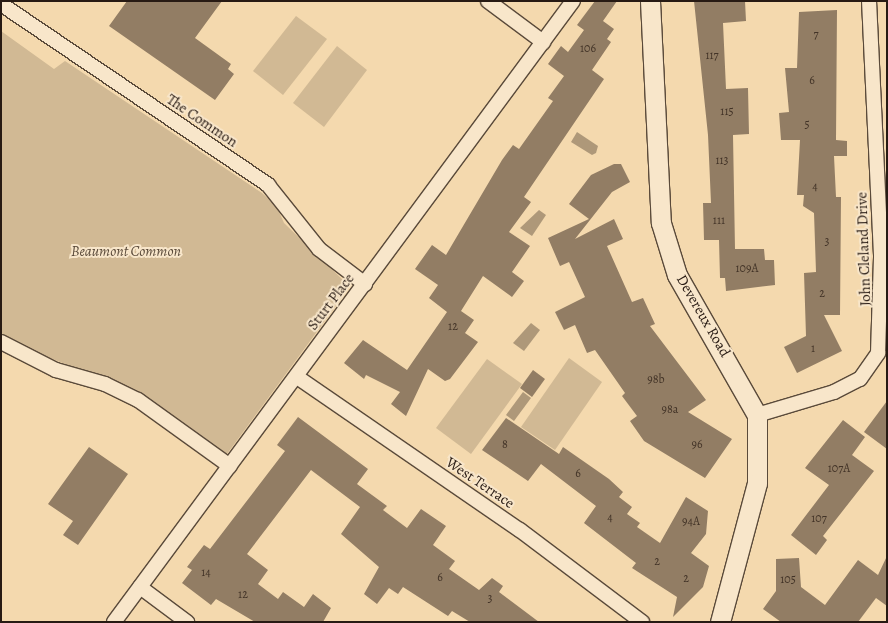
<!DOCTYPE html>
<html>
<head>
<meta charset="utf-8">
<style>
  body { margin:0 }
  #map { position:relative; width:888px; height:623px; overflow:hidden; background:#f4d9ae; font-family:Alegreya,serif }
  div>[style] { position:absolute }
  .green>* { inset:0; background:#d1b994 }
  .water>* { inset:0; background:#ae9879 }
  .building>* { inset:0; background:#927d64 }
  .roads { filter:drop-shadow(1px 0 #5a4a3a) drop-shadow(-1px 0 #5a4a3a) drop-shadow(0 1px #5a4a3a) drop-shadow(0 -1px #5a4a3a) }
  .street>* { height:14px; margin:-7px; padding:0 7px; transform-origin:7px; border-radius:7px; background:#f8e6ca }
  .secondary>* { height:19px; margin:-9.5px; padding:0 9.5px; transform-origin:9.5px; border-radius:9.5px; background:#f8e6ca }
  span { translate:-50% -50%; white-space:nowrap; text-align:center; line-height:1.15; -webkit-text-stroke:4px #f8e6ca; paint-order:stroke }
  .number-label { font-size:12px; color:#423327 }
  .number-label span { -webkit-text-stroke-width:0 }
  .street-label { font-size:15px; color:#271a13 }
  .park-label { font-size:15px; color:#5a4a3a; font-style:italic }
  .frame { position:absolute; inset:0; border:2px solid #271a13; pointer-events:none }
</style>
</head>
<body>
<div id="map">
  <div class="green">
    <i style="clip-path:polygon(296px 16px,327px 39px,283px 95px,253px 71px)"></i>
    <i style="clip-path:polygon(1px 31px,54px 69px,65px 61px,262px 193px,277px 207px,284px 223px,345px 282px,344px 295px,224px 458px,138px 393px,30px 350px,1px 333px)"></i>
    <i style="clip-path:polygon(337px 46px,367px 70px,324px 127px,293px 103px)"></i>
    <i style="clip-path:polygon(569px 358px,602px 382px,555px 450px,521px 427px)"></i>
    <i style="clip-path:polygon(487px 359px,522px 384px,471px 454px,436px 428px)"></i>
  </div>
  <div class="water">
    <i style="clip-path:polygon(577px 132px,598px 146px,596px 153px,592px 155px,571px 142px)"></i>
    <i style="clip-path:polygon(539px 210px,546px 215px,532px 236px,520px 228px)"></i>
    <i style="clip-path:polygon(531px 323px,540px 330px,524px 351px,513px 343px)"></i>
    <i style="clip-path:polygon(523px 392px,531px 398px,514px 421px,506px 415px)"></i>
  </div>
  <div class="building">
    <i style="clip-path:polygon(127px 1px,222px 1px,195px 38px,231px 64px,228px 69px,234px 74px,215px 100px,109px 26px)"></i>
    <i style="clip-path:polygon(595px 1px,617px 1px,603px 21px,614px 29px,607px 39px,611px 42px,592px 70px,604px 79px,524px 197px,531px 202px,509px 232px,530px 246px,512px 272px,524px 281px,512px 297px,483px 276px,461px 311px,474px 320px,465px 333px,478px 342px,450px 379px,445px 381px,428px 369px,406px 416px,391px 404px,400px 392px,366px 375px,364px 379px,344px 363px,363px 340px,407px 370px,447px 312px,429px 298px,438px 285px,415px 269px,432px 245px,446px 255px,502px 160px,513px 145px,519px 149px,553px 101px,548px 98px,564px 76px,548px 64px,561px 46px,568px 52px,584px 30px,577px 25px)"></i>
    <i style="clip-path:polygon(694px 1px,745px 1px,746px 21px,723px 23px,726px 89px,748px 88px,749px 134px,733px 135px,735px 249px,764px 249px,765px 260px,774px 260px,775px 285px,726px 291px,725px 278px,720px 278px,719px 240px,704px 240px,703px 203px,711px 203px,708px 135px)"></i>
    <i style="clip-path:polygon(837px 10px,836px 140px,847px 141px,847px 156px,834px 156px,836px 197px,841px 197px,840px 315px,824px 315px,842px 351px,797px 373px,784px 347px,806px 336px,804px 273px,816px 272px,814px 213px,803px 206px,804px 195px,797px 195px,800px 140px,781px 140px,779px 113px,789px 112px,785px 68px,797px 68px,799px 12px)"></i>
    <i style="clip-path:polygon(614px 164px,621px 164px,630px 182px,612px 192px,575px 239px,614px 219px,623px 239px,607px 246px,632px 302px,643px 298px,655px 324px,650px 326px,706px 400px,688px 412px,732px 439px,705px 478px,644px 441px,630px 421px,637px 416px,622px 396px,625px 393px,595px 350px,587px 353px,575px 325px,564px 330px,555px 312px,585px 297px,569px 262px,560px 266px,548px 238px,589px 219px,569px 204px,591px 175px)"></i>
    <i style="clip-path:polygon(533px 370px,545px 379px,532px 397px,520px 388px)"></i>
    <i style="clip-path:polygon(887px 401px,887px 449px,864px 432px)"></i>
    <i style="clip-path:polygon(298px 417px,368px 469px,357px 484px,387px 506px,383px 510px,407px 528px,421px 509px,446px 526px,433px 545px,455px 561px,449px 569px,479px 590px,492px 578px,503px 586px,499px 592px,539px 622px,470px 622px,452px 611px,448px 616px,403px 587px,398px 594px,389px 588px,377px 604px,364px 594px,379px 567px,341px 534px,360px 507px,311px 470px,247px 554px,268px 570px,258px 584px,278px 599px,283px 592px,304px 607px,313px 594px,331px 608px,323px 622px,255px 622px,216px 599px,211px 605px,182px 583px,192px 570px,187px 567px,204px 545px,210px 549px,285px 451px,277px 445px)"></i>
    <i style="clip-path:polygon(506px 418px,559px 454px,563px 447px,609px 479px,623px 492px,619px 497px,632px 507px,627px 514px,640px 523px,637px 527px,660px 543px,686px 497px,708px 511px,706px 534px,691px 553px,709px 566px,703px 587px,673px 617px,677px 597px,632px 568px,636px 563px,584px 523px,596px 506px,541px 464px,528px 481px,482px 450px)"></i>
    <i style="clip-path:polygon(843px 420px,865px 437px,852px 455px,874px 471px,823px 536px,827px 540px,816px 555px,791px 535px,829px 485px,805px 468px)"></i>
    <i style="clip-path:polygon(89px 447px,128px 474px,78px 545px,63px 535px,73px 521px,48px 504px)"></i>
    <i style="clip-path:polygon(887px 556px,887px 606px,876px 598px,858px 622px,781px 622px,763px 609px,776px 591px,776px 559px,799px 558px,801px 587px,825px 605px,858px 560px,878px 575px)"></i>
  </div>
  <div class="roads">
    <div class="street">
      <i style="left:488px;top:1px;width:69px;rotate:36.7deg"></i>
      <i style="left:1px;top:4px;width:323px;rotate:34.1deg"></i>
      <i style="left:268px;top:185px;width:82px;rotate:51.4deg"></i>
      <i style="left:319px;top:249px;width:58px;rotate:37.3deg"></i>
      <i style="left:1px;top:342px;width:62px;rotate:27deg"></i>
      <i style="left:56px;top:370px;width:51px;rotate:15.9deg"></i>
      <i style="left:105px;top:384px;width:37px;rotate:26deg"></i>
      <i style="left:138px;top:400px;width:113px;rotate:35.7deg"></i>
      <i style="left:297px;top:377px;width:270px;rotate:34.5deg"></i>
      <i style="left:520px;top:530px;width:153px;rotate:37deg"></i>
      <i style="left:757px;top:415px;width:80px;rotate:-16.6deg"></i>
      <i style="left:834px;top:392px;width:29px;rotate:-27deg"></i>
      <i style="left:860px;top:379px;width:32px;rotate:-55deg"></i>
      <i style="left:878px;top:353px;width:98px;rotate:-88.2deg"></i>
      <i style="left:881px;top:255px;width:254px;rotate:-92.7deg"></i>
      <i style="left:140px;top:587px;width:59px;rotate:36.7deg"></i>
      <i style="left:114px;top:622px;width:772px;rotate:-53.53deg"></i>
    </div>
    <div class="secondary">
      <i style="left:650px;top:1px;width:222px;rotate:87.2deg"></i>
      <i style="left:661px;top:223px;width:54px;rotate:72.9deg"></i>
      <i style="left:677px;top:275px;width:161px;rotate:60.3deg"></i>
      <i style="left:757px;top:415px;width:68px;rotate:90deg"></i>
      <i style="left:757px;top:483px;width:144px;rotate:104.9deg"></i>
    </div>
  </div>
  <div class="number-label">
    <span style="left:816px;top:35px">7</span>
    <span style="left:588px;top:49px">106</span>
    <span style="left:712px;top:56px">117</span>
    <span style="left:812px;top:81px">6</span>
    <span style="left:727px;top:112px">115</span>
    <span style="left:807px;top:125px">5</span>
    <span style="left:722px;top:161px">113</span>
    <span style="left:815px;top:187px">4</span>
    <span style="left:719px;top:221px">111</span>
    <span style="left:827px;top:242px">3</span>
    <span style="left:747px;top:269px">109A</span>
    <span style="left:822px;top:294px">2</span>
    <span style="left:453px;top:327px">12</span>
    <span style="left:813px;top:349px">1</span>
    <span style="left:656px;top:380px">98b</span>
    <span style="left:670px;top:410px">98a</span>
    <span style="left:505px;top:445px">8</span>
    <span style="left:697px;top:445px">96</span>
    <span style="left:839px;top:469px">107A</span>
    <span style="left:578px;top:474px">6</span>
    <span style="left:610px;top:518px">4</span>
    <span style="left:819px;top:519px">107</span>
    <span style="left:691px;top:522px">94A</span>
    <span style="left:657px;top:562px">2</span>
    <span style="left:206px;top:573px">14</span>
    <span style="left:440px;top:578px">6</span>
    <span style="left:686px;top:579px">2</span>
    <span style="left:788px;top:580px">105</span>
    <span style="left:243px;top:595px">12</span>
    <span style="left:490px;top:599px">3</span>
  </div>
  <div class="street-label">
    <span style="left:202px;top:121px;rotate:34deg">The Common</span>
    <span style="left:864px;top:249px;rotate:-92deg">John Cleland Drive</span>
    <span style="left:331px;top:302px;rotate:-53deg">Sturt Place</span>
    <span style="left:703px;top:316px;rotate:60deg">Devereux Road</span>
    <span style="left:480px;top:483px;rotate:34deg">West Terrace</span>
  </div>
  <div class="park-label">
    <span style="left:126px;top:252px">Beaumont Common</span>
  </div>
  <div class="frame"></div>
</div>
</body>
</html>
